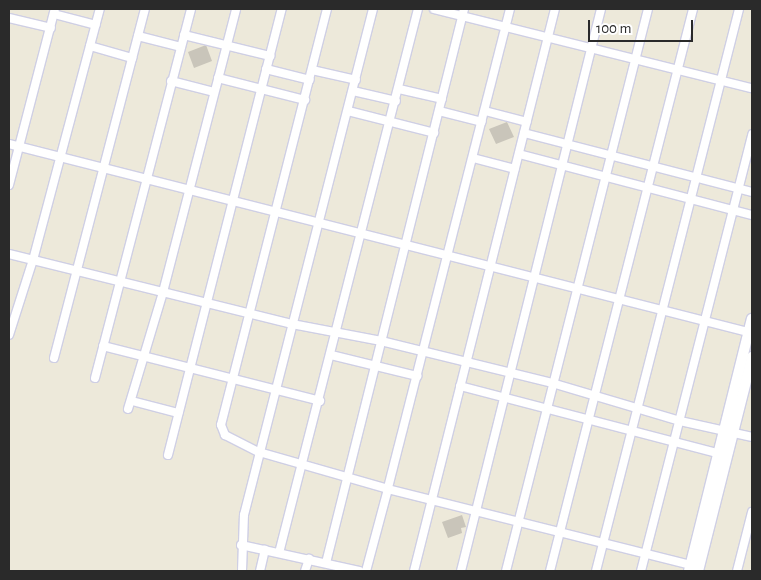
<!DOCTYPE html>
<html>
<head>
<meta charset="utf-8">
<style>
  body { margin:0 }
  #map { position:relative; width:761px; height:580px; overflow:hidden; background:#ede9da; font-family:"Alegreya Sans",sans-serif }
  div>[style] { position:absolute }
  .building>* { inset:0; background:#c9c5ba }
  .roads { filter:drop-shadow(1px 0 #cfcfe4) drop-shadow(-1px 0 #cfcfe4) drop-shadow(0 1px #cfcfe4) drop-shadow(0 -1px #cfcfe4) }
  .street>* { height:8px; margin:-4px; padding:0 4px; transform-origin:4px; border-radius:4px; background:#fff }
  .secondary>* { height:10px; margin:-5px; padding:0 5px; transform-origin:5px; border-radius:5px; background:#fff }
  span { translate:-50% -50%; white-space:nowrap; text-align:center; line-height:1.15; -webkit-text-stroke:4.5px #fff; paint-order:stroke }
  .frame { position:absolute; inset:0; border:10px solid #2a2a2a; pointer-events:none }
  .scale { position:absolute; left:588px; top:20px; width:105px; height:22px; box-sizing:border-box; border:2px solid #2a2a2a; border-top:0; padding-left:6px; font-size:15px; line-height:18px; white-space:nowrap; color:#2a2a2a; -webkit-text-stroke:4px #fff; paint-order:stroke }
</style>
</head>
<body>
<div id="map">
  <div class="building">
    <i style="clip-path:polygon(206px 45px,212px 61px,194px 68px,188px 52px)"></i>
    <i style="clip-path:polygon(507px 122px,514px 137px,496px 144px,489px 129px)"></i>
    <i style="clip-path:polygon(462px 515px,466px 527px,461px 528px,462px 533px,448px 538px,442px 522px)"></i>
  </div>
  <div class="roads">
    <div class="street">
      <i style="left:327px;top:9px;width:429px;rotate:104.3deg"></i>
      <i style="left:221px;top:425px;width:11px;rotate:68deg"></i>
      <i style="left:225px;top:435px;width:38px;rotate:27deg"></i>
      <i style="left:259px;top:452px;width:134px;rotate:16deg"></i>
      <i style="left:388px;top:489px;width:85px;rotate:105deg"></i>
      <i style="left:434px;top:9px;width:328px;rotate:14deg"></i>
      <i style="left:510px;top:9px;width:495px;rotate:104.3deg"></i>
      <i style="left:388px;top:489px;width:317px;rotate:14.1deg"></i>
      <i style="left:54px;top:14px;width:43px;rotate:14.7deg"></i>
      <i style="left:9px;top:18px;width:43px;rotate:13.4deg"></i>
      <i style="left:184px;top:35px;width:89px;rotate:13.7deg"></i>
      <i style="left:138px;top:36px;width:44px;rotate:14.3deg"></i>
      <i style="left:90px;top:46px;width:44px;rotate:15.9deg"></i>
      <i style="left:266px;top:69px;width:45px;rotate:14deg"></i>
      <i style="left:312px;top:70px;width:45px;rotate:12.8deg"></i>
      <i style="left:218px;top:78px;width:90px;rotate:14.2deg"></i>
      <i style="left:171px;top:81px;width:44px;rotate:14.3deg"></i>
      <i style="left:399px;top:89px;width:44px;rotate:13.1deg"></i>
      <i style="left:353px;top:91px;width:44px;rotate:13.1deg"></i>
      <i style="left:348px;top:111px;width:89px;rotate:14.3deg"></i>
      <i style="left:439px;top:111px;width:44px;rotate:14.3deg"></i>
      <i style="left:485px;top:111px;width:43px;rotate:14.7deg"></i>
      <i style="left:524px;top:133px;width:236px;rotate:14.5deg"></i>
      <i style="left:9px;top:144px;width:767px;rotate:14.27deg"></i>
      <i style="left:519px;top:154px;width:241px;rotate:14.7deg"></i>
      <i style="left:473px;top:158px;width:43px;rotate:14.7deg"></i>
      <i style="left:9px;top:185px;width:182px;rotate:-75.4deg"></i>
      <i style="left:9px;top:254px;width:292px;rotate:13.9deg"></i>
      <i style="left:292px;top:324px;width:91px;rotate:10.8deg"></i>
      <i style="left:381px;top:341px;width:176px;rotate:13.8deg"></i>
      <i style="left:552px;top:383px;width:134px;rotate:16.5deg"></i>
      <i style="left:680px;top:421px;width:74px;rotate:12.5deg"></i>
      <i style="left:9px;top:335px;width:79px;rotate:-72.3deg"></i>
      <i style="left:33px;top:260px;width:260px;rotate:-75.1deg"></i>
      <i style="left:103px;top:346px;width:224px;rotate:14.2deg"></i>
      <i style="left:331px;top:355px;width:89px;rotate:13.7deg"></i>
      <i style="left:54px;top:358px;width:361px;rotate:-75.4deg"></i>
      <i style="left:95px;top:378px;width:381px;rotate:-75.4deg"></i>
      <i style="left:460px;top:386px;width:267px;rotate:14.6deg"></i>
      <i style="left:132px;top:401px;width:48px;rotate:14.6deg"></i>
      <i style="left:128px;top:409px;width:122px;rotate:-73.3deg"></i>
      <i style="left:163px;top:292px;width:292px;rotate:-75.5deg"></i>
      <i style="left:168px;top:455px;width:460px;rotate:-75.7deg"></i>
      <i style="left:241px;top:545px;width:121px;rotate:12.4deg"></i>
      <i style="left:279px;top:553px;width:561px;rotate:-75.67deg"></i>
      <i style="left:326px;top:563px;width:571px;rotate:-76.01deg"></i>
      <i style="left:242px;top:571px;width:56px;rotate:-88deg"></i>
      <i style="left:244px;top:515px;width:522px;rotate:-75.7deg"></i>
      <i style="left:260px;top:571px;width:22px;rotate:-77deg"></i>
      <i style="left:305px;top:571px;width:13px;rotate:-72deg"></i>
      <i style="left:414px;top:571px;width:579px;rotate:-75.92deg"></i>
      <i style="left:461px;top:571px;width:579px;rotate:-76.01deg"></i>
      <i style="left:506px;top:571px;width:580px;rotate:-75.82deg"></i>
      <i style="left:550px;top:571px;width:580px;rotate:-75.72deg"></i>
      <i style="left:596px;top:571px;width:580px;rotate:-75.72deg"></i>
      <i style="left:641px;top:571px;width:451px;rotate:-75.7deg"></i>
      <i style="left:737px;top:571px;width:61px;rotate:-75.7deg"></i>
    </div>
    <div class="secondary">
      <i style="left:689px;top:571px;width:260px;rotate:-76deg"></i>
      <i style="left:698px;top:571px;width:221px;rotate:-75.8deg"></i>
    </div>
  </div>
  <div class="frame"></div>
  <div class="scale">100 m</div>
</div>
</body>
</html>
